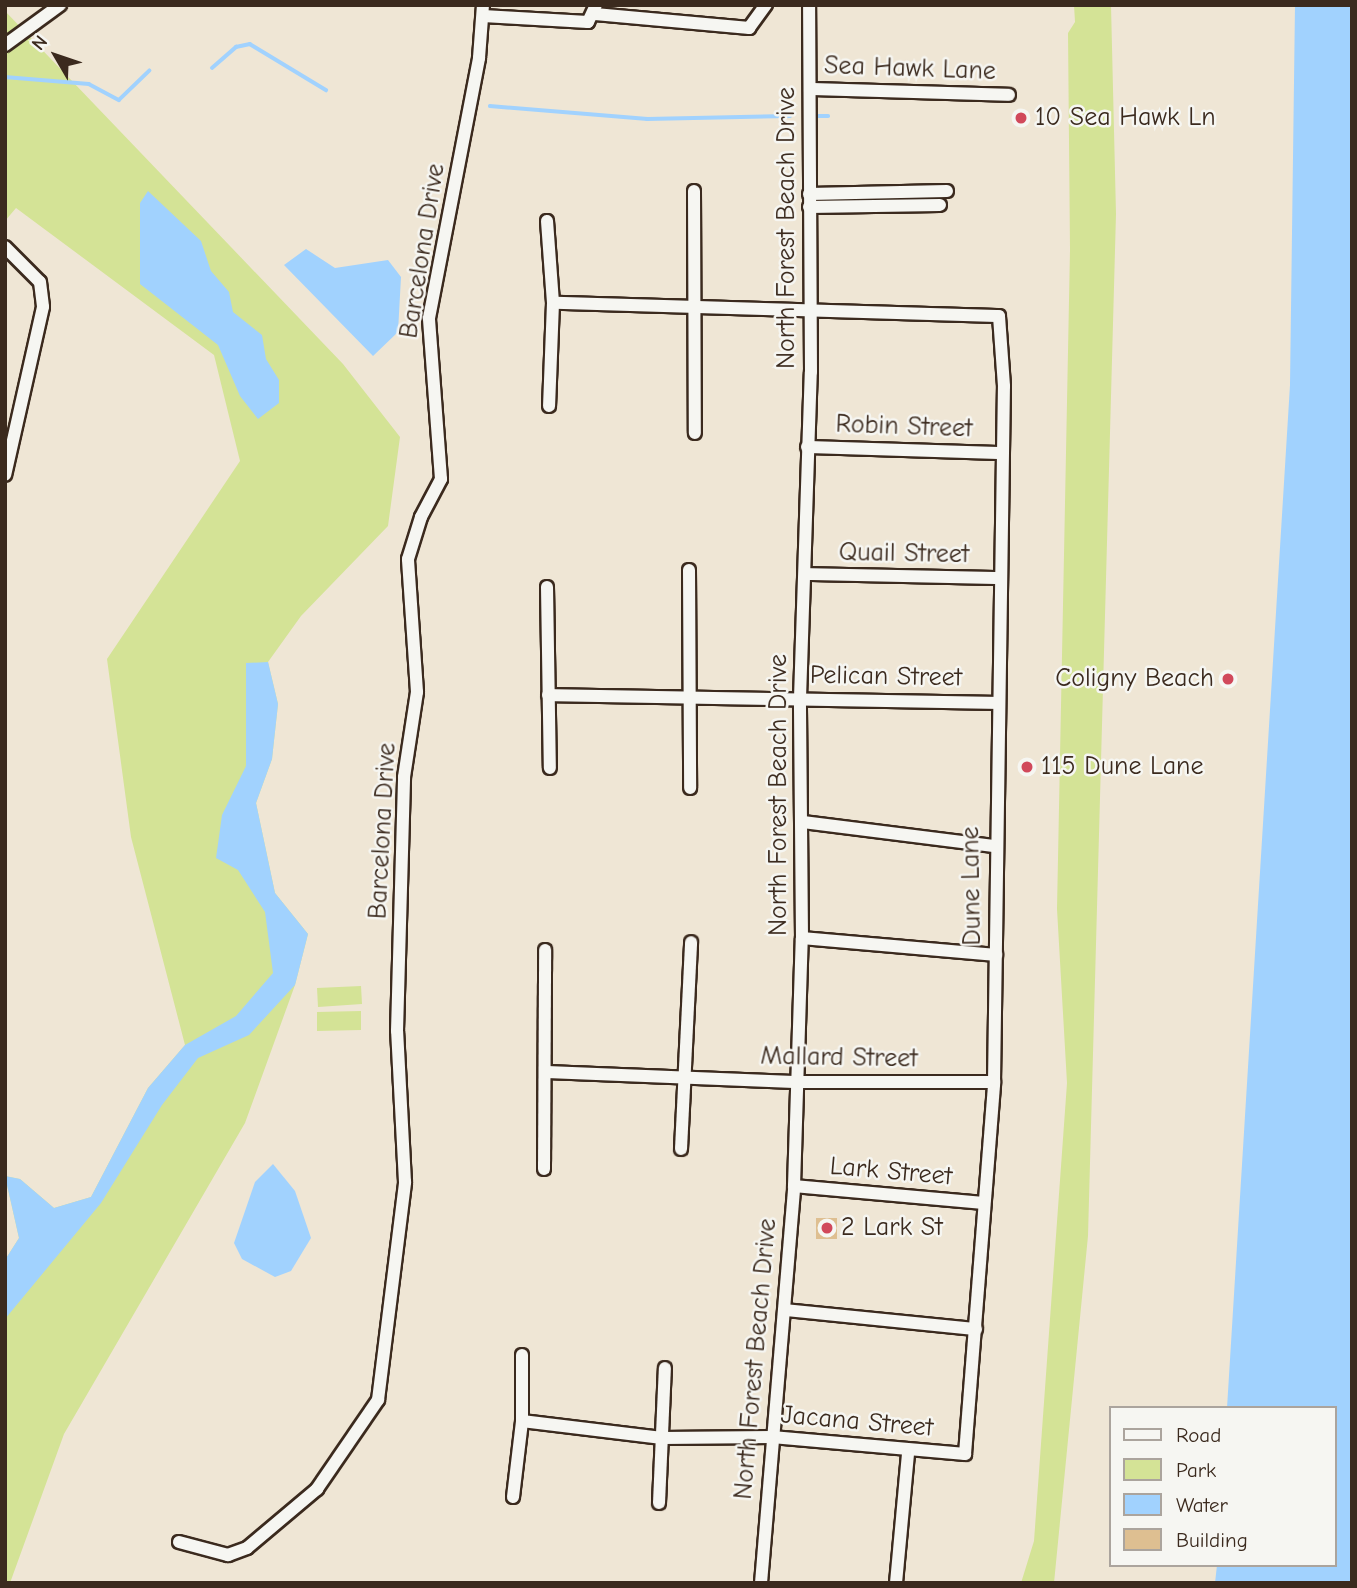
<!DOCTYPE html>
<html>
<head>
<meta charset="utf-8">
<style>
  body { margin:0 }
  #map { position:relative; width:1357px; height:1588px; overflow:hidden; background:#efe6d5; font-family:"Comic Neue",sans-serif }
  div>[style] { position:absolute }
  .green>* { inset:0; background:#d4e396 }
  .water>* { inset:0; background:#a1d2fe }
  .stream>* { height:3.5px; margin:-1.75px; padding:0 1.75px; transform-origin:1.75px; border-radius:1.75px; background:#a1d2fe }
  .building>* { inset:0; background:#debf91 }
  .roads { filter:drop-shadow(2px 0 #3b2a1e) drop-shadow(-2px 0 #3b2a1e) drop-shadow(0 2px #3b2a1e) drop-shadow(0 -2px #3b2a1e) }
  .street>* { height:12px; margin:-6px; padding:0 6px; transform-origin:6px; border-radius:6px; background:#f6f6f2 }
  .dots>* { width:19px; height:19px; translate:-50% -50%; box-sizing:border-box; border:4px solid #f6f6f2; border-radius:50% }
  span { translate:-50% -50%; white-space:nowrap; text-align:center; line-height:1.15; -webkit-text-stroke:5px #f6f6f2; paint-order:stroke }
  .street-label { font-size:26px; color:#3b2a1e }
  .poi-label { font-size:26px; color:#3b2a1e }
  .left { translate:0 -50%; text-align:left }
  .right { translate:-100% -50%; text-align:right }
  .frame { position:absolute; inset:0; border:7px solid #3b2a1e; pointer-events:none }
  .legend { position:absolute; left:1109px; top:1406px; width:228px; height:161px; box-sizing:border-box; background:#f6f6f2; border:2px solid #aba49d; margin:0; padding:9px 12px; list-style:none; font-size:21px; color:#3b2a1e }
  .legend li { display:flex; align-items:center; gap:14px; height:35px }
  .legend b { width:35px; border:2px solid #aba49d }
  .north { position:absolute; left:21px; top:21px; width:70px; height:70px; -webkit-text-stroke:5px #f6f6f2; paint-order:stroke; rotate:309deg; font-size:19px; font-weight:700; line-height:28px; text-align:center; color:#3b2a1e }
  .north::after { content:''; display:block; margin:auto; width:24px; height:32px; background:#3b2a1e; clip-path:polygon(50% 0,100% 100%,50% 72%,0 100%) }
</style>
</head>
<body>
<div id="map">
  <div class="green">
    <i style="clip-path:polygon(1074px 5px,1111px 5px,1116px 214px,1088px 1236px,1054px 1583px,1021px 1583px,1034px 1541px,1067px 1083px,1057px 909px,1070px 250px,1068px 33px,1075px 22px)"></i>
    <i style="clip-path:polygon(5px 11px,343px 364px,400px 437px,388px 526px,301px 616px,268px 662px,278px 704px,272px 759px,256px 803px,275px 893px,308px 934px,295px 985px,245px 1123px,64px 1434px,10px 1583px,5px 1583px,5px 1260px,19px 1238px,5px 1176px,20px 1179px,54px 1208px,91px 1197px,148px 1088px,185px 1045px,131px 837px,107px 659px,240px 461px,214px 355px,16px 208px,5px 221px)"></i>
    <i style="clip-path:polygon(361px 986px,362px 1004px,318px 1007px,317px 988px)"></i>
    <i style="clip-path:polygon(361px 1011px,361px 1030px,317px 1031px,317px 1012px)"></i>
  </div>
  <div class="water">
    <i style="clip-path:polygon(1295px 5px,1352px 5px,1352px 1583px,1215px 1583px,1217px 1565px,1334px 1565px,1334px 1408px,1227px 1408px,1290px 385px)"></i>
    <i style="clip-path:polygon(148px 191px,201px 241px,211px 271px,229px 292px,233px 312px,262px 335px,266px 359px,279px 380px,279px 403px,258px 419px,240px 396px,218px 345px,140px 284px,140px 203px)"></i>
    <i style="clip-path:polygon(306px 249px,335px 268px,388px 260px,401px 277px,398px 332px,373px 356px,284px 265px)"></i>
    <i style="clip-path:polygon(268px 662px,278px 704px,272px 759px,256px 803px,275px 893px,308px 934px,295px 985px,249px 1035px,198px 1058px,162px 1105px,101px 1203px,5px 1319px,5px 1260px,19px 1238px,5px 1176px,20px 1179px,54px 1208px,91px 1197px,148px 1088px,185px 1045px,236px 1016px,273px 973px,265px 912px,238px 870px,216px 858px,222px 815px,246px 766px,246px 663px)"></i>
    <i style="clip-path:polygon(273px 1164px,295px 1191px,311px 1238px,291px 1271px,275px 1277px,242px 1259px,234px 1243px,255px 1182px)"></i>
  </div>
  <div class="stream">
    <i style="left:212px;top:68px;width:32px;rotate:-41deg"></i>
    <i style="left:236px;top:47px;width:14px;rotate:-12deg"></i>
    <i style="left:250px;top:44px;width:89px;rotate:31.2deg"></i>
    <i style="left:5px;top:77px;width:84px;rotate:4.8deg"></i>
    <i style="left:89px;top:84px;width:34px;rotate:28deg"></i>
    <i style="left:119px;top:100px;width:42px;rotate:-44deg"></i>
    <i style="left:490px;top:106px;width:158px;rotate:4.7deg"></i>
    <i style="left:647px;top:119px;width:143px;rotate:-1.2deg"></i>
    <i style="left:817px;top:116px;width:11px"></i>
  </div>
  <div class="building">
    <i style="clip-path:polygon(816px 1218px,837px 1218px,837px 1239px,816px 1239px)"></i>
  </div>
  <div class="roads">
    <div class="street">
      <i style="left:595px;top:14px;width:155px;rotate:5.2deg"></i>
      <i style="left:749px;top:28px;width:29px;rotate:-54deg"></i>
      <i style="left:483px;top:16px;width:105px;rotate:3.3deg"></i>
      <i style="left:588px;top:22px;width:19px;rotate:-65deg"></i>
      <i style="left:5px;top:45px;width:68px;rotate:-36deg"></i>
      <i style="left:810px;top:89px;width:199px;rotate:1.7deg"></i>
      <i style="left:694px;top:191px;width:242px;rotate:89.8deg"></i>
      <i style="left:809px;top:194px;width:138px;rotate:-1.2deg"></i>
      <i style="left:809px;top:207px;width:131px;rotate:-0.9deg"></i>
      <i style="left:547px;top:221px;width:82px;rotate:85.8deg"></i>
      <i style="left:553px;top:303px;width:103px;rotate:92.2deg"></i>
      <i style="left:5px;top:247px;width:49px;rotate:45deg"></i>
      <i style="left:40px;top:282px;width:25px;rotate:83deg"></i>
      <i style="left:43px;top:307px;width:172px;rotate:102.7deg"></i>
      <i style="left:807px;top:447px;width:193px;rotate:1.8deg"></i>
      <i style="left:689px;top:570px;width:218px;rotate:89.7deg"></i>
      <i style="left:806px;top:574px;width:195px;rotate:1.2deg"></i>
      <i style="left:547px;top:587px;width:181px;rotate:89.1deg"></i>
      <i style="left:548px;top:695px;width:447px;rotate:1deg"></i>
      <i style="left:803px;top:822px;width:192px;rotate:7.2deg"></i>
      <i style="left:802px;top:938px;width:195px;rotate:5deg"></i>
      <i style="left:547px;top:1072px;width:247px;rotate:2.3deg"></i>
      <i style="left:794px;top:1082px;width:200px"></i>
      <i style="left:681px;top:1149px;width:207px;rotate:-87.2deg"></i>
      <i style="left:544px;top:1169px;width:219px;rotate:-89.7deg"></i>
      <i style="left:794px;top:1186px;width:190px;rotate:5.1deg"></i>
      <i style="left:785px;top:1310px;width:192px;rotate:5.7deg"></i>
      <i style="left:522px;top:1421px;width:141px;rotate:6.9deg"></i>
      <i style="left:662px;top:1438px;width:110px;rotate:-0.5deg"></i>
      <i style="left:772px;top:1437px;width:194px;rotate:5deg"></i>
      <i style="left:965px;top:1454px;width:373px;rotate:-85.5deg"></i>
      <i style="left:994px;top:1082px;width:696px;rotate:-89.18deg"></i>
      <i style="left:1004px;top:386px;width:70px;rotate:-94.1deg"></i>
      <i style="left:999px;top:316px;width:446px;rotate:-178.3deg"></i>
      <i style="left:513px;top:1497px;width:77px;rotate:-83.2deg"></i>
      <i style="left:522px;top:1421px;width:66px;rotate:-90deg"></i>
      <i style="left:659px;top:1503px;width:135px;rotate:-87.5deg"></i>
      <i style="left:179px;top:1542px;width:51px;rotate:14.9deg"></i>
      <i style="left:228px;top:1555px;width:20px;rotate:-20deg"></i>
      <i style="left:247px;top:1548px;width:92px;rotate:-40.1deg"></i>
      <i style="left:317px;top:1489px;width:108px;rotate:-55.6deg"></i>
      <i style="left:378px;top:1400px;width:220px;rotate:-82.9deg"></i>
      <i style="left:405px;top:1182px;width:151px;rotate:-93deg"></i>
      <i style="left:397px;top:1031px;width:254px;rotate:-88.4deg"></i>
      <i style="left:404px;top:777px;width:86px;rotate:-81.3deg"></i>
      <i style="left:417px;top:692px;width:133px;rotate:-93.9deg"></i>
      <i style="left:408px;top:559px;width:44px;rotate:-72.8deg"></i>
      <i style="left:421px;top:517px;width:43px;rotate:-62.2deg"></i>
      <i style="left:441px;top:479px;width:161px;rotate:-94.3deg"></i>
      <i style="left:429px;top:318px;width:265px;rotate:-79.1deg"></i>
      <i style="left:479px;top:58px;width:53px;rotate:-85.7deg"></i>
      <i style="left:761px;top:1583px;width:398px;rotate:-85.2deg"></i>
      <i style="left:794px;top:1186px;width:248px;rotate:-88.2deg"></i>
      <i style="left:802px;top:938px;width:240px;rotate:-90.5deg"></i>
      <i style="left:800px;top:698px;width:326px;rotate:-88.1deg"></i>
      <i style="left:811px;top:372px;width:367px;rotate:-90.3deg"></i>
      <i style="left:896px;top:1583px;width:131px;rotate:-84.7deg"></i>
    </div>
  </div>
  <div class="dots">
    <i style="left:1021px;top:118px;background:#d1495b"></i>
    <i style="left:1228px;top:679px;background:#d1495b"></i>
    <i style="left:1027px;top:767px;background:#d1495b"></i>
    <i style="left:827px;top:1228px;background:#d1495b"></i>
  </div>
  <div class="street-label">
    <span style="left:910px;top:69px;rotate:2deg">Sea Hawk Lane</span>
    <span style="left:787px;top:228px;rotate:-90deg">North Forest Beach Drive</span>
    <span style="left:423px;top:251px;rotate:-81deg">Barcelona Drive</span>
    <span style="left:904px;top:427px;rotate:2deg">Robin Street</span>
    <span style="left:904px;top:554px;rotate:1deg">Quail Street</span>
    <span style="left:886px;top:677px;rotate:1deg">Pelican Street</span>
    <span style="left:779px;top:795px;rotate:-90deg">North Forest Beach Drive</span>
    <span style="left:383px;top:831px;rotate:-87deg">Barcelona Drive</span>
    <span style="left:972px;top:886px;rotate:-91deg">Dune Lane</span>
    <span style="left:839px;top:1058px;rotate:1deg">Mallard Street</span>
    <span style="left:891px;top:1172px;rotate:5deg">Lark Street</span>
    <span style="left:756px;top:1359px;rotate:-85deg">North Forest Beach Drive</span>
    <span style="left:857px;top:1422px;rotate:5deg">Jacana Street</span>
  </div>
  <div class="poi-label">
    <span class="left" style="left:1035px;top:118px">10 Sea Hawk Ln</span>
    <span class="right" style="left:1214px;top:679px">Coligny Beach</span>
    <span class="left" style="left:1041px;top:767px">115 Dune Lane</span>
    <span class="left" style="left:841px;top:1228px">2 Lark St</span>
  </div>
  <div class="frame"></div>
  <ul class="legend">
  <li><b style="height:9px;background:#f6f6f2"></b>Road</li>
  <li><b style="height:19px;background:#d4e396"></b>Park</li>
  <li><b style="height:19px;background:#a1d2fe"></b>Water</li>
  <li><b style="height:19px;background:#debf91"></b>Building</li>
  </ul>
  <div class="north">N</div>
</div>
</body>
</html>
